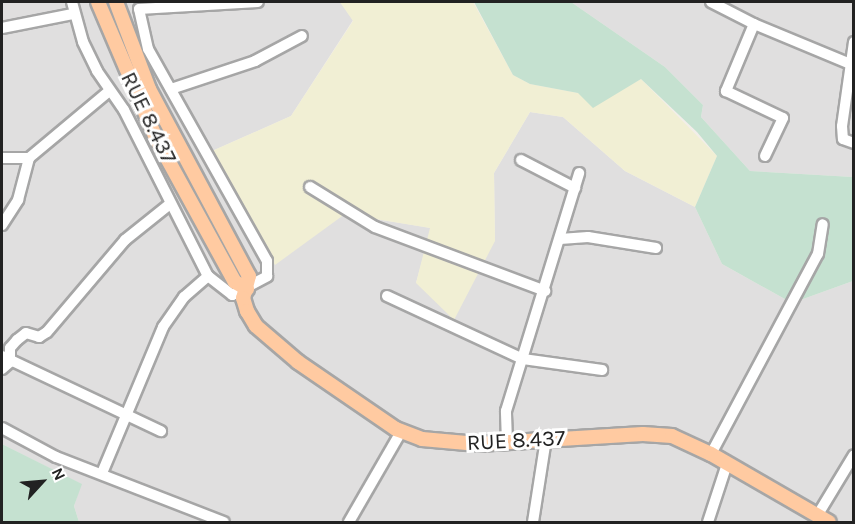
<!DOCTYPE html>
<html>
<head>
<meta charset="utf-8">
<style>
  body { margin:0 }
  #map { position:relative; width:855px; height:524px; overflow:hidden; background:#f2eee9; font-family:Karla,sans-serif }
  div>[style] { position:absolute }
  .residential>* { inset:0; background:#e0dfdf }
  .farmland>* { inset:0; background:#f1efd4 }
  .wetland>* { inset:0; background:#c5e1d0 }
  .roads { filter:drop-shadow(2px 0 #a6a6a6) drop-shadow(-2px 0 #a6a6a6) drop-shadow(0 2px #a6a6a6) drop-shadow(0 -2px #a6a6a6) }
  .minor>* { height:10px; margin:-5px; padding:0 5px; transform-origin:5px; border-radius:5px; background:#fff }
  .major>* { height:14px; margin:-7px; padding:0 7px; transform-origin:7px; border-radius:7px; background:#ffcaa1 }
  span { translate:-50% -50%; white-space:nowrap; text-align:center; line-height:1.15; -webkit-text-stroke:6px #fff; paint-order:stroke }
  .street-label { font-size:22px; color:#222 }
  .frame { position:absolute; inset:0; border:3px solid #222; pointer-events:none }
  .north { position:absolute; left:12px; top:452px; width:60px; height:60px; -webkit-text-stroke:4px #fff; paint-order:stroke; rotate:64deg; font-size:16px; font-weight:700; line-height:24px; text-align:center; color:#222 }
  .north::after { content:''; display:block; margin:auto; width:21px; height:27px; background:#222; clip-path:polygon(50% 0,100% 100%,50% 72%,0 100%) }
</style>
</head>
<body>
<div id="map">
  <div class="residential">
    <i style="clip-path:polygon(2px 2px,340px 2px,353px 20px,291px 116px,212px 151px,345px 214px,431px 228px,416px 283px,495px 241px,494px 173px,530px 112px,563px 117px,625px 171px,695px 207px,722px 264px,792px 303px,853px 281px,853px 522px,79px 522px,74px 506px,81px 484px,2px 444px)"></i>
    <i style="clip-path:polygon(571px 2px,853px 2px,853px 177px,750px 171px,701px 117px,703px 105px,665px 67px)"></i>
  </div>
  <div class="farmland">
    <i style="clip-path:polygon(340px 2px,473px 2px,513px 75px,530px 84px,578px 93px,623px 88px,641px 79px,717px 156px,695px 207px,625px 171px,563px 117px,530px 112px,494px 173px,495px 241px,454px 320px,416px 283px,430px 228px,345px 214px,275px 265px,212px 151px,291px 116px,353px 21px)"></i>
  </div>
  <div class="wetland">
    <i style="clip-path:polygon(474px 2px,571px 2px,665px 67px,703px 105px,701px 117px,750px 171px,853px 177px,853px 281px,792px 303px,722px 264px,695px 207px,717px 156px,697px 132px,641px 79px,593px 108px,578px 93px,530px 84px,513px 75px)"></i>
    <i style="clip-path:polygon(2px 444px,82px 484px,74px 506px,79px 522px,2px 522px)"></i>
  </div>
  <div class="roads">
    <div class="minor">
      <i style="left:72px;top:2px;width:41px;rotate:74.6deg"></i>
      <i style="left:83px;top:42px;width:32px;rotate:64deg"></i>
      <i style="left:97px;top:71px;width:47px;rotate:55.3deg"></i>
      <i style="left:124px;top:110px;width:186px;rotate:63.2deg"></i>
      <i style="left:208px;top:276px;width:31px;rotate:38deg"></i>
      <i style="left:232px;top:295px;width:40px;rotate:-28deg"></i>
      <i style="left:267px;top:276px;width:15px;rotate:-90deg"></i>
      <i style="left:267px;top:261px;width:243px;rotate:-119.3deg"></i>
      <i style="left:148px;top:49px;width:41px;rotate:-102.7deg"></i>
      <i style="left:139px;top:9px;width:119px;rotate:-3.4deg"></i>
      <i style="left:711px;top:2px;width:48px;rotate:27.1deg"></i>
      <i style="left:754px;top:24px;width:102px;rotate:22.5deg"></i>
      <i style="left:754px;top:24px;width:73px;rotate:112.7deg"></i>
      <i style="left:726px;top:91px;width:63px;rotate:25.3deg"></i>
      <i style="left:783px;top:118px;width:42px;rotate:115.3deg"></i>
      <i style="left:2px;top:28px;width:72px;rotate:-11.2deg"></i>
      <i style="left:854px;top:42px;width:85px;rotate:98.1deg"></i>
      <i style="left:842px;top:126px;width:13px;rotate:86deg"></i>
      <i style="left:843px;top:139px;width:12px;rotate:20deg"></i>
      <i style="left:171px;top:89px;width:89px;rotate:-18.4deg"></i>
      <i style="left:255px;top:61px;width:53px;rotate:-28deg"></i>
      <i style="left:2px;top:158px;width:27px"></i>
      <i style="left:29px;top:158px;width:104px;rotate:-39.9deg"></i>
      <i style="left:521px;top:160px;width:61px;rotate:27.4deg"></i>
      <i style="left:310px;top:187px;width:76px;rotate:31.6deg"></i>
      <i style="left:375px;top:227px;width:182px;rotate:20.6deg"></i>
      <i style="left:2px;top:225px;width:30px;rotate:-57deg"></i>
      <i style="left:18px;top:200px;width:43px;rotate:-75.3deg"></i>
      <i style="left:560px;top:239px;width:28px;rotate:-4deg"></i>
      <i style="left:588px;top:237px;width:69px;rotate:9.2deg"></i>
      <i style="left:387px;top:296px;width:150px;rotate:24.9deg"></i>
      <i style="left:523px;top:359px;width:80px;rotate:7.9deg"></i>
      <i style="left:2px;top:356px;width:176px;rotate:25.3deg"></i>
      <i style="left:2px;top:369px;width:11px;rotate:-41deg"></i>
      <i style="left:10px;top:362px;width:14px;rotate:-90deg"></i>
      <i style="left:10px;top:348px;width:11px;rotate:-49deg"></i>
      <i style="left:17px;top:340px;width:11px;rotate:-38deg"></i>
      <i style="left:26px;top:333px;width:14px;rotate:17deg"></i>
      <i style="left:39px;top:337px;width:9px;rotate:-32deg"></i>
      <i style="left:47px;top:332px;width:121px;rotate:-49.7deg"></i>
      <i style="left:125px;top:240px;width:58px;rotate:-38.7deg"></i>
      <i style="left:2px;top:428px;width:61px;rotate:28.2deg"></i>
      <i style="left:56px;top:457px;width:180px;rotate:21.2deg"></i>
      <i style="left:507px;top:442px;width:31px;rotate:-92deg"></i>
      <i style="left:506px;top:411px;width:249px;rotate:-72.9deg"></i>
      <i style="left:711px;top:454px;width:227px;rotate:-61.9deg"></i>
      <i style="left:818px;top:254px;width:30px;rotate:-81deg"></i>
      <i style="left:102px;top:473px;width:158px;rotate:-67.3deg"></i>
      <i style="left:163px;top:327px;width:37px;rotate:-55deg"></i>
      <i style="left:184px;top:297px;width:32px;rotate:-41deg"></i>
      <i style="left:817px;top:516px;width:71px;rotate:-58.8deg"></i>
      <i style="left:349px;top:522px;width:104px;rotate:-60deg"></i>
      <i style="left:533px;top:522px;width:84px;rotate:-81.1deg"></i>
      <i style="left:708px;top:522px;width:61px;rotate:-71.9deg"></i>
    </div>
    <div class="major">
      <i style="left:98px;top:2px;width:148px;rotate:66.9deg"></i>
      <i style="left:156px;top:138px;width:164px;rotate:61.3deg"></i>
      <i style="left:235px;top:282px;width:14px;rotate:30deg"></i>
      <i style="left:116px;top:2px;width:93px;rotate:69.2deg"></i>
      <i style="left:149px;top:89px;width:212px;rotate:61.9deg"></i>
      <i style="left:249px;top:276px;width:23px;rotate:105deg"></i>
      <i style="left:243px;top:298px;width:14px;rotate:73deg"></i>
      <i style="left:247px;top:311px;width:17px;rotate:59deg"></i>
      <i style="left:256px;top:326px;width:55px;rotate:40.6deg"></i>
      <i style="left:298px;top:362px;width:119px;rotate:34.4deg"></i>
      <i style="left:396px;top:429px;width:28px;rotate:21deg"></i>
      <i style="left:422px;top:439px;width:56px;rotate:5.1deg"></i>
      <i style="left:478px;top:444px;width:165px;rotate:-3.5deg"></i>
      <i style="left:643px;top:434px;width:29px;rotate:4deg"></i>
      <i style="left:672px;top:436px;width:43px;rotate:24.8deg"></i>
      <i style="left:711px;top:454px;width:136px;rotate:30deg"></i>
    </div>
  </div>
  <div class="street-label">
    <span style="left:148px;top:118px;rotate:64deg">RUE 8.437</span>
    <span style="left:516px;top:441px;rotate:-3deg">RUE 8.437</span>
  </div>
  <div class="frame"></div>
  <div class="north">N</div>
</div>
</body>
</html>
